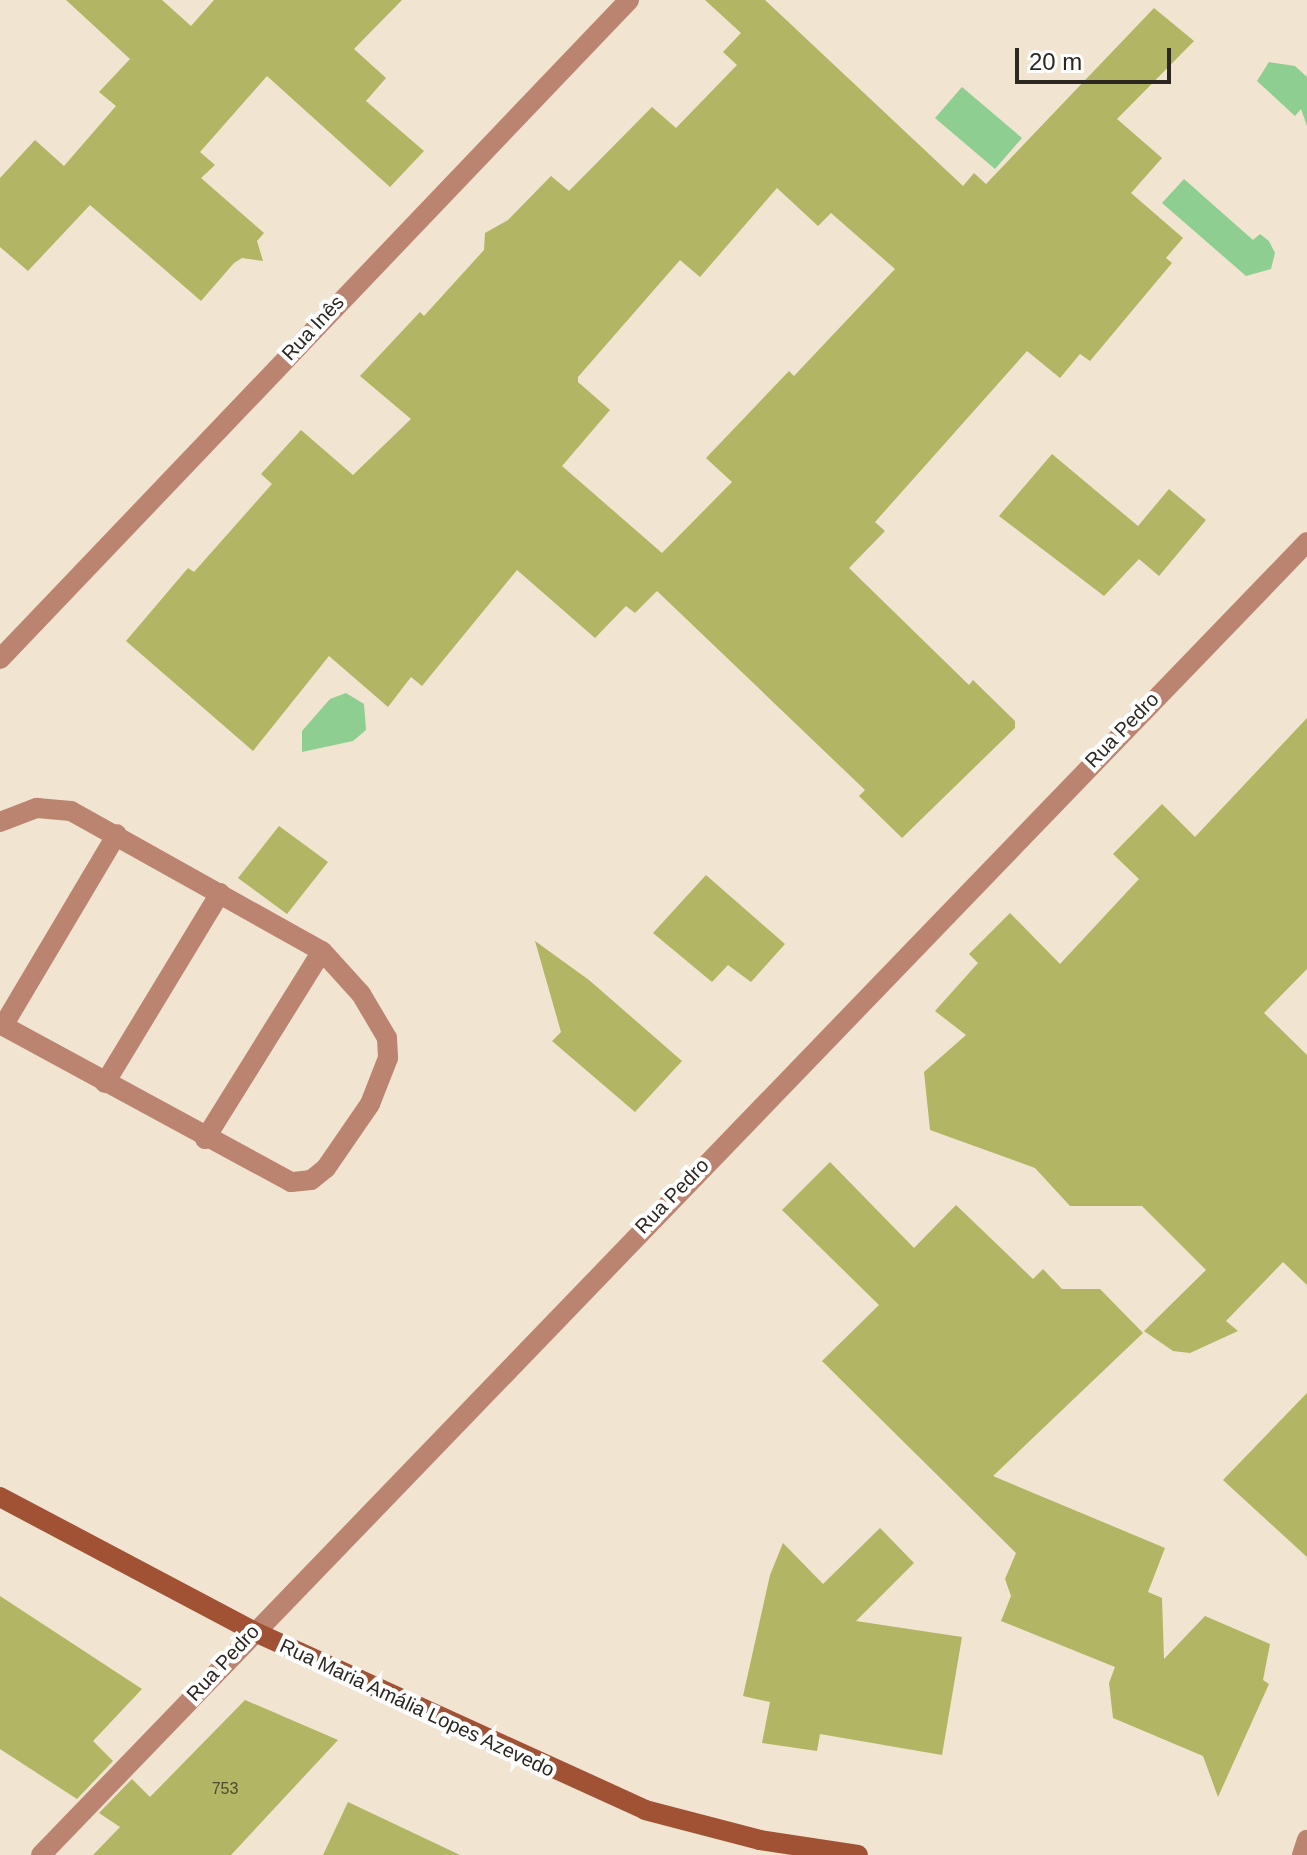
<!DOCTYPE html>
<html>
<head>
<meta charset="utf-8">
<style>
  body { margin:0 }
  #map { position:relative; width:1307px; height:1855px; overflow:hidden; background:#f1e4d1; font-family:Helvetica,sans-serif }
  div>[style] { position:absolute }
  .water>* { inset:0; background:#8fce91 }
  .building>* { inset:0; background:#b2b563 }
  .service>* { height:20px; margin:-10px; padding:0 10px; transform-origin:10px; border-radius:10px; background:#bb8470 }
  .minor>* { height:20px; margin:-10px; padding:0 10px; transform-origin:10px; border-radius:10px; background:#bb8470 }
  .secondary>* { height:20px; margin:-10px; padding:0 10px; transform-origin:10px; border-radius:10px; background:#a15234 }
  span { translate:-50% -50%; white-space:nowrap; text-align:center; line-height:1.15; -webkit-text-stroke:8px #fff; paint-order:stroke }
  .number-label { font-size:16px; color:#4e4a31 }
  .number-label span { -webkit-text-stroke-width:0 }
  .street-label { font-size:20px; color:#2c2720 }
  .scale { position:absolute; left:1015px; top:48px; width:156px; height:36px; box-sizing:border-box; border:4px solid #2c2720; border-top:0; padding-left:10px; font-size:24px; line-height:28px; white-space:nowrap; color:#2c2720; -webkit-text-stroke:6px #fff; paint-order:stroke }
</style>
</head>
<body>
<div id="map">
  <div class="water">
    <i style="clip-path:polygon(1269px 62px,1295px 66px,1307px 77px,1307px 126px,1301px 109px,1295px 116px,1257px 81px)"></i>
    <i style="clip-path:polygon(962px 87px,1022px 138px,995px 169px,935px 118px)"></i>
    <i style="clip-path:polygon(1184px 179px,1253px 240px,1260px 234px,1269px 241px,1275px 253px,1271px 269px,1246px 276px,1162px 203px)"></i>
    <i style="clip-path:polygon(346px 693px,364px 704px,366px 730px,353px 741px,302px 752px,302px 731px,330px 699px)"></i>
  </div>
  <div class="building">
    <i style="clip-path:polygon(66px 0,162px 0,191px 26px,214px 0,402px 0,354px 49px,386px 78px,366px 101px,424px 151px,390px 187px,267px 76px,200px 152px,215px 165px,201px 178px,264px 233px,257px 241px,263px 261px,242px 258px,234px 263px,201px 301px,90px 205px,28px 271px,0 247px,0 178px,35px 140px,64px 166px,116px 106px,99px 92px,130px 59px)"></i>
    <i style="clip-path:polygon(evenodd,705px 0,765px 0,963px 186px,974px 173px,986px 184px,1154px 8px,1194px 41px,1117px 119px,1162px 158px,1131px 193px,1183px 238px,1166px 258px,1172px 263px,1090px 361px,1080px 354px,1060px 378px,1027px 351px,875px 522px,885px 531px,849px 568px,969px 685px,973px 680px,1015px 721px,1015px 728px,902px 838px,859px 796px,865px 790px,657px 591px,635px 613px,626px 606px,595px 638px,517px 570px,422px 686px,411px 677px,388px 707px,329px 656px,253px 751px,126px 641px,188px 568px,194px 572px,272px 484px,261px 474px,301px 430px,353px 475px,411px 419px,360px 376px,420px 312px,424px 316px,484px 250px,485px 233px,508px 220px,551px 176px,569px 191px,652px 107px,676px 128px,737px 65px,723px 52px,741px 33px,705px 0,777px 188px,818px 226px,831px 213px,895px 269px,794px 376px,789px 371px,706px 458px,732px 482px,662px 553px,562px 466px,610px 410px,578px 382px,578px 377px,680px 260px,700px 277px,777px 188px)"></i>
    <i style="clip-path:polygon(1052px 454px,1138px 526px,1169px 489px,1206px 520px,1159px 576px,1139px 559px,1104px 596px,999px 516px)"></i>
    <i style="clip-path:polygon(1307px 718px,1307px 969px,1264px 1013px,1307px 1055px,1307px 1285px,1283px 1262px,1226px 1321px,1238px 1331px,1190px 1353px,1173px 1351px,1144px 1331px,1206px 1270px,1142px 1206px,1070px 1206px,1035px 1168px,930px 1130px,924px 1072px,966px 1035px,935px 1011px,978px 963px,969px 954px,1010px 913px,1060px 964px,1139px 879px,1113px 854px,1162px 804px,1195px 837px)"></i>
    <i style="clip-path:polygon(279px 826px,328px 862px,287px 914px,238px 878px)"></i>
    <i style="clip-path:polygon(706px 875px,785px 944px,751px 982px,728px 965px,712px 982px,653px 933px)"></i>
    <i style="clip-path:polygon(535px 941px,589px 980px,682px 1061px,635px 1112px,552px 1041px,561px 1032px)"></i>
    <i style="clip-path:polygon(830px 1162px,914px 1248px,956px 1205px,1033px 1279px,1043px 1269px,1062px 1289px,1100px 1289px,1143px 1333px,993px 1476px,1165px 1548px,1148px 1592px,1162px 1598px,1164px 1659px,1205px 1616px,1270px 1644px,1263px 1680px,1269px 1684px,1218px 1797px,1203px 1756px,1113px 1718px,1109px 1683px,1115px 1667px,1001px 1621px,1011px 1596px,1005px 1579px,1016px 1553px,822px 1361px,879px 1305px,782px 1210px)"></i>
    <i style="clip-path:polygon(1307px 1393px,1307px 1557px,1223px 1480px)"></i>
    <i style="clip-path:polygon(880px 1528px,914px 1563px,856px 1621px,962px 1637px,942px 1755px,820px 1734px,817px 1751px,762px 1743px,770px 1702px,743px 1696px,770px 1575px,783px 1543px,823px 1584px)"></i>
    <i style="clip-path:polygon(0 1596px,142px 1689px,93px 1741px,113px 1761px,77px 1799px,0 1749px)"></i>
    <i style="clip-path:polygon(245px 1700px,338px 1740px,231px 1855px,93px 1855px,120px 1827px,99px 1813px,132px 1779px,150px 1797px)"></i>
    <i style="clip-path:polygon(348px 1802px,460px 1855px,323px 1855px)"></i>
  </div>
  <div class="service">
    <i style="left:0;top:822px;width:40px;rotate:-21deg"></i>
    <i style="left:37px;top:808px;width:34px;rotate:5deg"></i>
    <i style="left:71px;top:811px;width:287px;rotate:29.2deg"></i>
    <i style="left:322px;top:951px;width:58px;rotate:47.8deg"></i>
    <i style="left:361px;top:994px;width:51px;rotate:59.4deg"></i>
    <i style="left:387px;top:1038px;width:20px;rotate:87deg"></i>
    <i style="left:388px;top:1058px;width:49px;rotate:111.4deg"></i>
    <i style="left:370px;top:1104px;width:78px;rotate:124.5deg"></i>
    <i style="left:326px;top:1168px;width:19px;rotate:141deg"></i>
    <i style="left:311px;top:1180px;width:20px;rotate:174deg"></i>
    <i style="left:291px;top:1182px;width:331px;rotate:-151.5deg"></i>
    <i style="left:3px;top:1026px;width:223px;rotate:-59.3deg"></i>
    <i style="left:105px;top:1083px;width:222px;rotate:-58.8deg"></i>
    <i style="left:205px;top:1139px;width:221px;rotate:-58.1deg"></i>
  </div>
  <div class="minor">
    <i style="left:0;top:659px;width:911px;rotate:-46.33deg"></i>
    <i style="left:41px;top:1855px;width:1824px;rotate:-46.04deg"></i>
    <i style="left:1302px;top:1855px;width:16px;rotate:-72deg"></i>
  </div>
  <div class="secondary">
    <i style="left:0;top:1497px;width:286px;rotate:27.9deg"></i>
    <i style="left:253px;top:1631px;width:431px;rotate:24.5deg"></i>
    <i style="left:645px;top:1810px;width:119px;rotate:14.6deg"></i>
    <i style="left:760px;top:1840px;width:99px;rotate:8.7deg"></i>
  </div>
  <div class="number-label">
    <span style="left:225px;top:1789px">753</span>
  </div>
  <div class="street-label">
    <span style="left:313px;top:328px;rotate:-47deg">Rua Inês</span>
    <span style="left:1122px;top:730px;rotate:-46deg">Rua Pedro</span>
    <span style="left:672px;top:1196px;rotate:-46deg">Rua Pedro</span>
    <span style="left:223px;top:1663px;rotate:-47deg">Rua Pedro</span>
    <span style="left:417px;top:1708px;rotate:25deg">Rua Maria Amália Lopes Azevedo</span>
  </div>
  <div class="scale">20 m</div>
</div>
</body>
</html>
